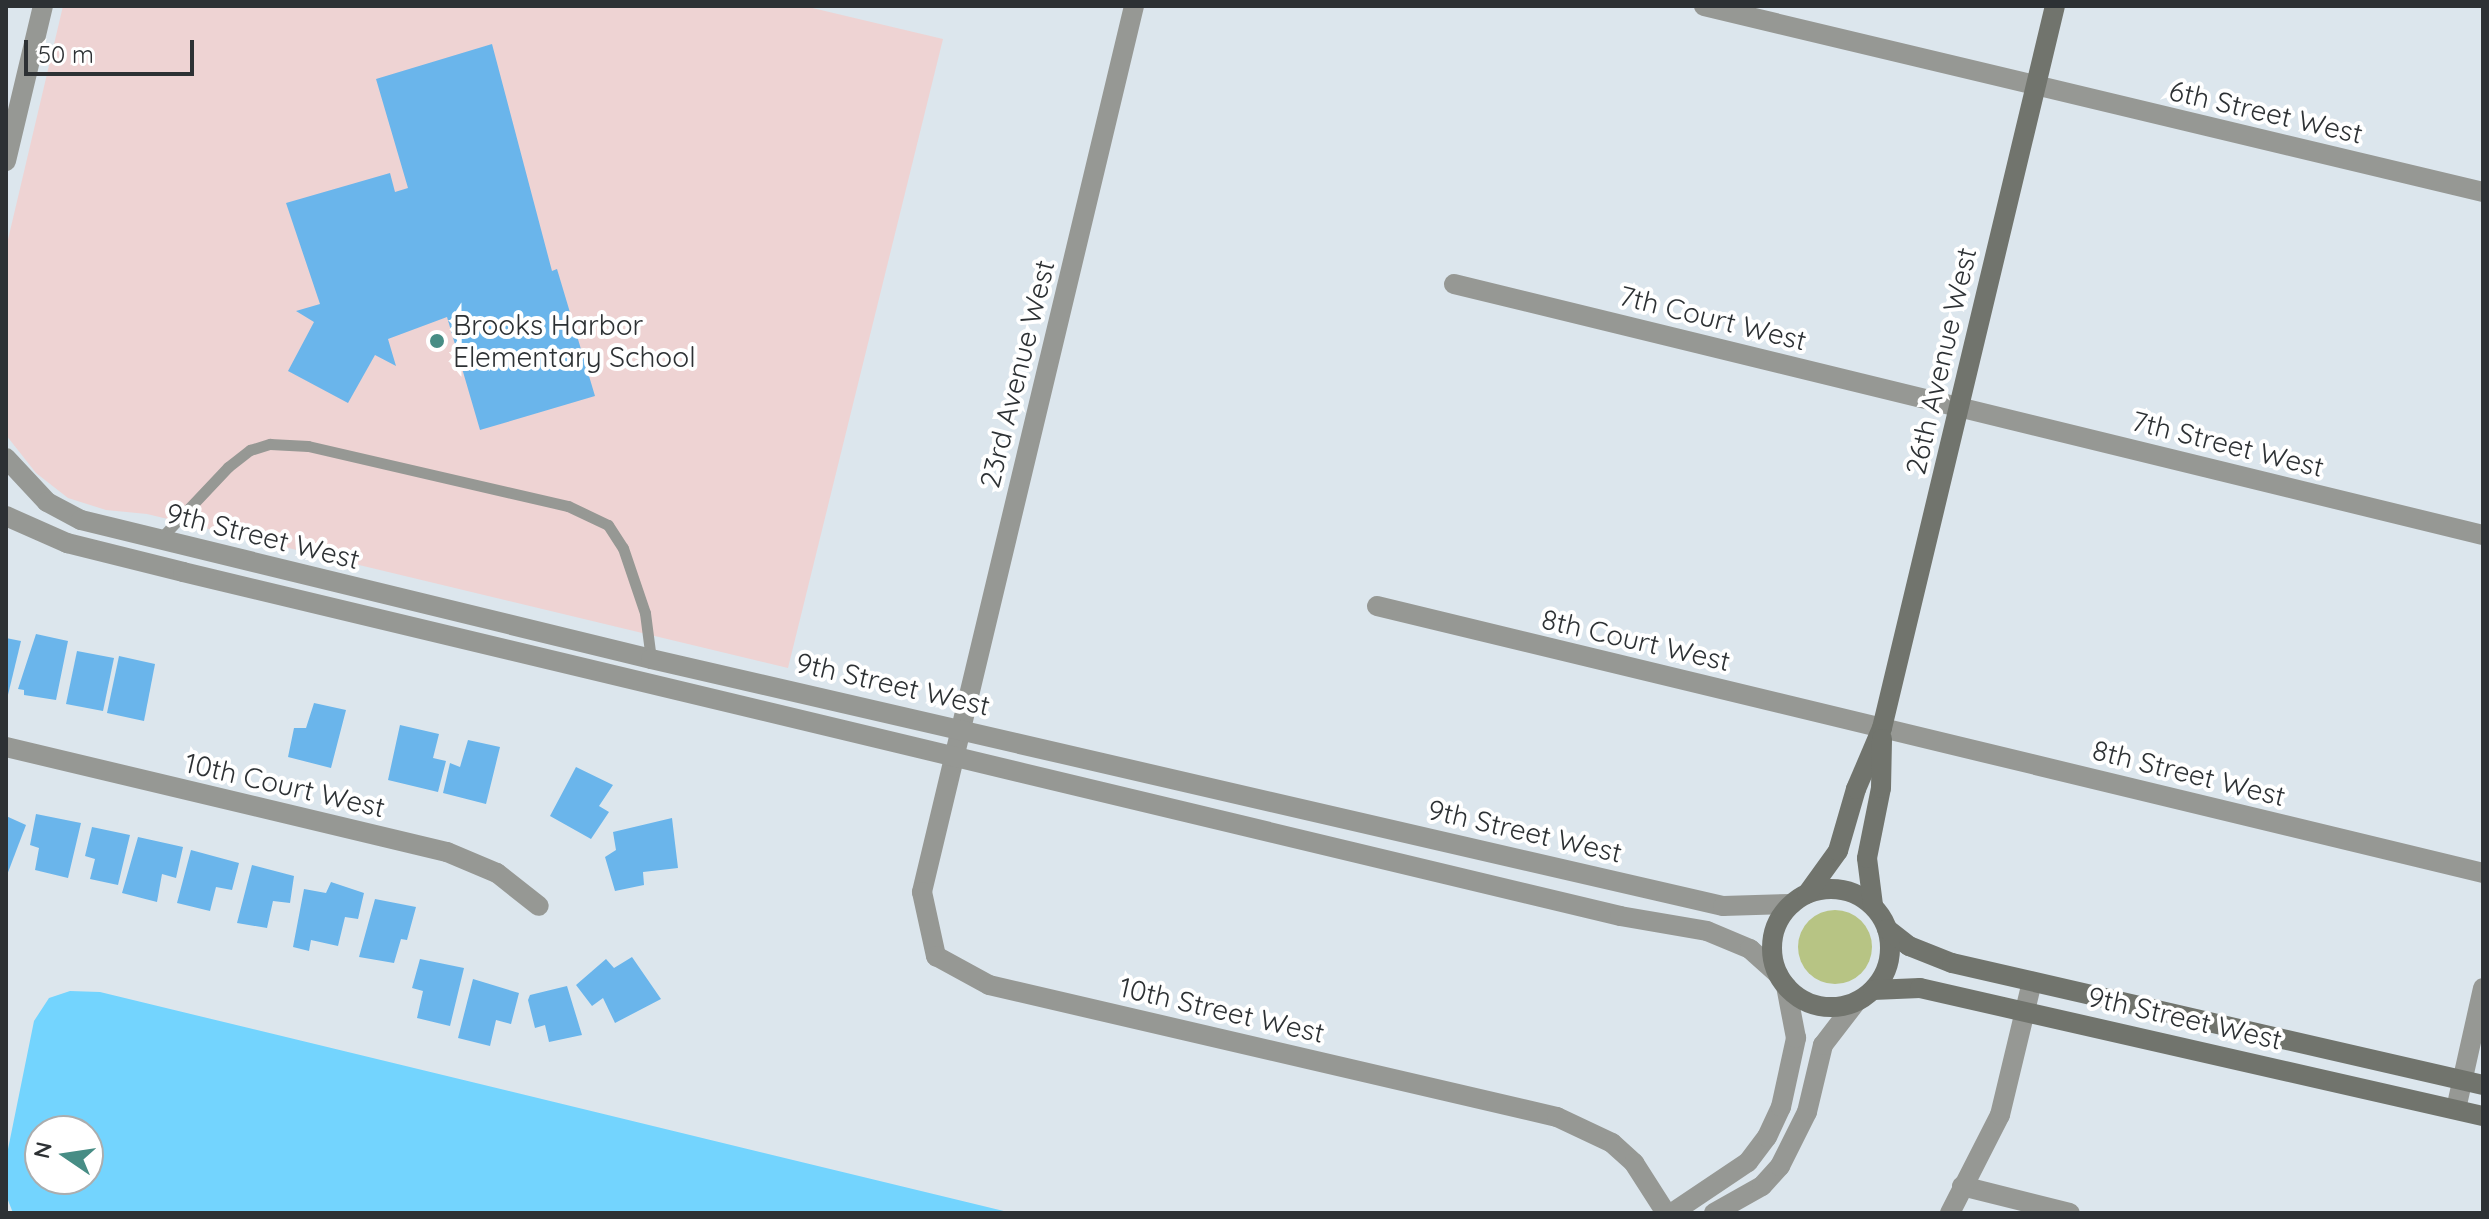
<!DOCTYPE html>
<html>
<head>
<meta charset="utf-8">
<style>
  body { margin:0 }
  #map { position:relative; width:2489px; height:1219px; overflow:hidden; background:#dce6ed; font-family:Quicksand,sans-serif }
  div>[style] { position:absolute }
  .education>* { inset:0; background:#eed3d3 }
  .green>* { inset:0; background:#b7c484 }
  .round { border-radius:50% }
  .water>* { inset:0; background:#73d4fe }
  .building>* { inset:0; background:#6ab5eb }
  .lane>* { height:11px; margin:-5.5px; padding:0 5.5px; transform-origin:5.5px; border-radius:5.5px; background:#969894 }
  .street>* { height:20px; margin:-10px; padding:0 10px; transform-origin:10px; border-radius:10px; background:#969894 }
  .secondary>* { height:20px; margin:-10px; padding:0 10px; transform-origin:10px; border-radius:10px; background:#71746d }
  .secondary>.ring { margin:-10px; padding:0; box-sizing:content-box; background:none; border:20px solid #71746d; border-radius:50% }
  .dots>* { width:22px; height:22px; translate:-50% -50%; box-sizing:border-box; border:4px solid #fff; border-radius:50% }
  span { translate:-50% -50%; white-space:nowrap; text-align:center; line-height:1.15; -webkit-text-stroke:8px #fff; paint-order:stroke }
  .street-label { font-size:28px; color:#2d3134 }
  .poi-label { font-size:28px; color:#2d3134 }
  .left { translate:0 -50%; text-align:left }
  .frame { position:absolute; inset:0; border:8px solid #2d3134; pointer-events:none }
  .north { position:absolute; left:24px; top:1115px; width:80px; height:80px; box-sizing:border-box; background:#fff; border:2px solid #abadae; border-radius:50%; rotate:283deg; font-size:22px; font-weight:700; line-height:32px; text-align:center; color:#2d3134 }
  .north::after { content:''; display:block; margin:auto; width:28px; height:36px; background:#478d85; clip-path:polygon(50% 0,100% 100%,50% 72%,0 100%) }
  .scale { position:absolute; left:24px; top:40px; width:170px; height:36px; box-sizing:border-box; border:4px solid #2d3134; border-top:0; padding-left:10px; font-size:24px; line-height:28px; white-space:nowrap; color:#2d3134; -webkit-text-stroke:6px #fff; paint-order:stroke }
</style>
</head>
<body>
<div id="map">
  <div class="education">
    <i style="clip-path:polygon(63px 6px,804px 6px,943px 39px,788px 668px,147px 514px,106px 510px,68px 498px,36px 473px,6px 435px,6px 248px)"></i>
  </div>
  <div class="green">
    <i class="round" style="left:1798px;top:910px;width:74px;height:74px"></i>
  </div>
  <div class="water">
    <i style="clip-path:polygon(evenodd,70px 991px,100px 992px,1012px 1213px,13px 1213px,6px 1195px,6px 1159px,34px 1021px,49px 998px,70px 991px,40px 1131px,88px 1131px,88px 1179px,40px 1179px,40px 1131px)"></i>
  </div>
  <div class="building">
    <i style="clip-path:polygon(492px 44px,552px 271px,557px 269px,595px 396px,480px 430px,447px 317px,388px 339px,396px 366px,375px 355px,348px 403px,288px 371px,314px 322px,296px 311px,320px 304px,286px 203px,390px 173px,395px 192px,408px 188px,376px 79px)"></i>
    <i style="clip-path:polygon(36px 634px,68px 641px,56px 700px,24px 695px,24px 690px,18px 689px)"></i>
    <i style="clip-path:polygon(6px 638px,21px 641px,7px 699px,6px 699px)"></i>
    <i style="clip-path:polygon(77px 651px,114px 658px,103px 711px,66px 704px)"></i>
    <i style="clip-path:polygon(119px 656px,155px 664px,144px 721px,107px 713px)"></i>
    <i style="clip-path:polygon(314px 703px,346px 710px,331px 768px,288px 757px,294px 728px,306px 728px)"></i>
    <i style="clip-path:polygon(400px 725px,439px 734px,433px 758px,446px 761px,438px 792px,388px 780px)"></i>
    <i style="clip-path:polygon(468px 740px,500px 747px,486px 804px,443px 793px,450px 763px,460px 767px)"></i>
    <i style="clip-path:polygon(576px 767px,613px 785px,599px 806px,609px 812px,591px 839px,550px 816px)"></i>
    <i style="clip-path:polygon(36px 814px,81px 823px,68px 878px,35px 870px,39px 848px,30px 845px)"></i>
    <i style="clip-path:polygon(6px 816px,26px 825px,7px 875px,6px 875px)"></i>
    <i style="clip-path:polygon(672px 818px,678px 868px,643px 872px,644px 885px,615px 891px,605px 857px,616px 850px,613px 832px)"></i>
    <i style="clip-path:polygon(92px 827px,130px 835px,118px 885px,90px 879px,95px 859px,85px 856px)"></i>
    <i style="clip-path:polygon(138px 837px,183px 847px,176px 878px,162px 874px,157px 902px,122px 893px)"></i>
    <i style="clip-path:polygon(191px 850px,239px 863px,232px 890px,216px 887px,210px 911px,177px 903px)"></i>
    <i style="clip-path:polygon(252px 865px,294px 876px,290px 903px,273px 901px,267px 928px,237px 923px)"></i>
    <i style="clip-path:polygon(331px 882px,364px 893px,358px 919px,345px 917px,338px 946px,311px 940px,309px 951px,293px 947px,304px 889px,326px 893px)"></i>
    <i style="clip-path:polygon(375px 899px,416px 907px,407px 940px,401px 939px,394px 963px,359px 957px)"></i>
    <i style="clip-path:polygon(632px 957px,661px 999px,615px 1023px,603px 998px,592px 1006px,576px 985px,606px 959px,614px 968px)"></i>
    <i style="clip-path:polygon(420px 959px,464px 968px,450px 1026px,417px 1018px,423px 991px,412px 988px)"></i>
    <i style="clip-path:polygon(473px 979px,519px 993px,511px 1024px,496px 1020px,490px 1046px,458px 1038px)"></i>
    <i style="clip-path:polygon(567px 986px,582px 1035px,549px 1042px,545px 1025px,535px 1028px,528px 1000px,530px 995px)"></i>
  </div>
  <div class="lane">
    <i style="left:160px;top:539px;width:99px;rotate:-46.6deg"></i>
    <i style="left:228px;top:467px;width:28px;rotate:-38deg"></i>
    <i style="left:250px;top:450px;width:21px;rotate:-17deg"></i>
    <i style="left:270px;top:444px;width:38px;rotate:3deg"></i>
    <i style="left:308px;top:446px;width:267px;rotate:13deg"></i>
    <i style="left:568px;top:506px;width:44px;rotate:25.4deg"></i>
    <i style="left:608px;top:525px;width:27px;rotate:57deg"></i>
    <i style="left:623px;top:548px;width:69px;rotate:71.3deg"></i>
    <i style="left:645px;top:613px;width:46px;rotate:82.6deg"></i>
  </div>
  <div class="street">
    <i style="left:1134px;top:6px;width:911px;rotate:103.46deg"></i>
    <i style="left:922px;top:892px;width:66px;rotate:77.7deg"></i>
    <i style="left:936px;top:956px;width:60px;rotate:28.7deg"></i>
    <i style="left:989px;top:985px;width:583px;rotate:13.08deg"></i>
    <i style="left:1557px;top:1117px;width:61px;rotate:25.3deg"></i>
    <i style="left:1612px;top:1143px;width:30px;rotate:42deg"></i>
    <i style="left:1634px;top:1163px;width:59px;rotate:57.4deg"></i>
    <i style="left:1704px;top:6px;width:801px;rotate:13.43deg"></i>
    <i style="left:6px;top:161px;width:159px;rotate:-76.6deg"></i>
    <i style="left:1454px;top:284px;width:1059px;rotate:13.71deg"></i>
    <i style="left:6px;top:458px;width:60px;rotate:47deg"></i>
    <i style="left:47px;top:502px;width:38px;rotate:28deg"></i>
    <i style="left:81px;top:520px;width:587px;rotate:13.7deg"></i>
    <i style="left:651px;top:659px;width:1100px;rotate:12.98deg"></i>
    <i style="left:1723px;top:906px;width:69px;rotate:-1.7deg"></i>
    <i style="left:6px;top:516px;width:67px;rotate:23.9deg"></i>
    <i style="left:67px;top:543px;width:120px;rotate:14deg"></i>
    <i style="left:183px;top:572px;width:1478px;rotate:13.46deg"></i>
    <i style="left:1620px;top:916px;width:88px;rotate:9.8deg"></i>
    <i style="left:1707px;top:931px;width:47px;rotate:22.7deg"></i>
    <i style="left:1750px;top:949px;width:38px;rotate:42deg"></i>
    <i style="left:1377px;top:606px;width:1138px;rotate:13.57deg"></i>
    <i style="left:6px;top:747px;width:453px;rotate:13.4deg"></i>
    <i style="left:447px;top:852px;width:54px;rotate:22.8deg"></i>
    <i style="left:497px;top:873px;width:53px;rotate:38.2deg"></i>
    <i style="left:2456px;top:1109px;width:124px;rotate:-77.4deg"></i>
    <i style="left:1962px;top:1186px;width:111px;rotate:14deg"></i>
    <i style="left:1672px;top:1213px;width:92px;rotate:-33.9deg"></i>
    <i style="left:1748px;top:1162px;width:31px;rotate:-53deg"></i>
    <i style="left:1767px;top:1137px;width:33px;rotate:-65deg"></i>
    <i style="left:1781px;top:1107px;width:71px;rotate:-77.7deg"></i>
    <i style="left:1796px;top:1038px;width:53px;rotate:-100.9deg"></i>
    <i style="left:1714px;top:1213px;width:55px;rotate:-29.4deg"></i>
    <i style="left:1762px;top:1186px;width:27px;rotate:-48deg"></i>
    <i style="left:1780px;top:1166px;width:60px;rotate:-63.4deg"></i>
    <i style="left:1807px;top:1112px;width:69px;rotate:-76.6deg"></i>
    <i style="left:1823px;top:1045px;width:54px;rotate:-52.5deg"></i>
    <i style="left:1950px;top:1213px;width:110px;rotate:-63deg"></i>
    <i style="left:2000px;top:1115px;width:137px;rotate:-76.5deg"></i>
  </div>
  <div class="secondary">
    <i class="ring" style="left:1772px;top:889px;width:98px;height:98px"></i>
    <i style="left:1807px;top:894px;width:53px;rotate:-54.2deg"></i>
    <i style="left:1838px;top:851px;width:65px;rotate:-73.8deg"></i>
    <i style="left:1856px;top:789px;width:66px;rotate:-66.9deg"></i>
    <i style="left:1882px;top:728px;width:742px;rotate:-76.53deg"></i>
    <i style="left:1873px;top:905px;width:47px;rotate:-97.3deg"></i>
    <i style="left:1867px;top:858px;width:71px;rotate:-78.7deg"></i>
    <i style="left:1881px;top:788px;width:49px;rotate:-88.8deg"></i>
    <i style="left:1887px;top:929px;width:28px;rotate:38deg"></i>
    <i style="left:1909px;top:946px;width:46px;rotate:21.6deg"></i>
    <i style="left:1952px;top:963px;width:545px;rotate:12.94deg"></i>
    <i style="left:1873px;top:990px;width:47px;rotate:-2.4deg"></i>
    <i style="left:1920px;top:988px;width:577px;rotate:12.81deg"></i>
  </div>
  <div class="dots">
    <i style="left:437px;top:341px;background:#478d85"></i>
  </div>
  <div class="street-label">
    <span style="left:2266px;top:112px;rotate:13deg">6th Street West</span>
    <span style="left:1713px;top:318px;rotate:14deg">7th Court West</span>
    <span style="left:1941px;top:361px;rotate:-77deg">26th Avenue West</span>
    <span style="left:1017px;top:374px;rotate:-76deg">23rd Avenue West</span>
    <span style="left:2228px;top:444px;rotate:14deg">7th Street West</span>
    <span style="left:263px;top:536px;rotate:14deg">9th Street West</span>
    <span style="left:1636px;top:640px;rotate:13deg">8th Court West</span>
    <span style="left:893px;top:684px;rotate:13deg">9th Street West</span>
    <span style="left:2189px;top:773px;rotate:14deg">8th Street West</span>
    <span style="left:285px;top:785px;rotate:13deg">10th Court West</span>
    <span style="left:1525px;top:831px;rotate:13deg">9th Street West</span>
    <span style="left:1222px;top:1010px;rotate:13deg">10th Street West</span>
    <span style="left:2185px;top:1018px;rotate:13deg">9th Street West</span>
  </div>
  <div class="poi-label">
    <span class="left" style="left:453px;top:341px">Brooks Harbor<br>Elementary School</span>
  </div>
  <div class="frame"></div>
  <div class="north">N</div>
  <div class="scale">50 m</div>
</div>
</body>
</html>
